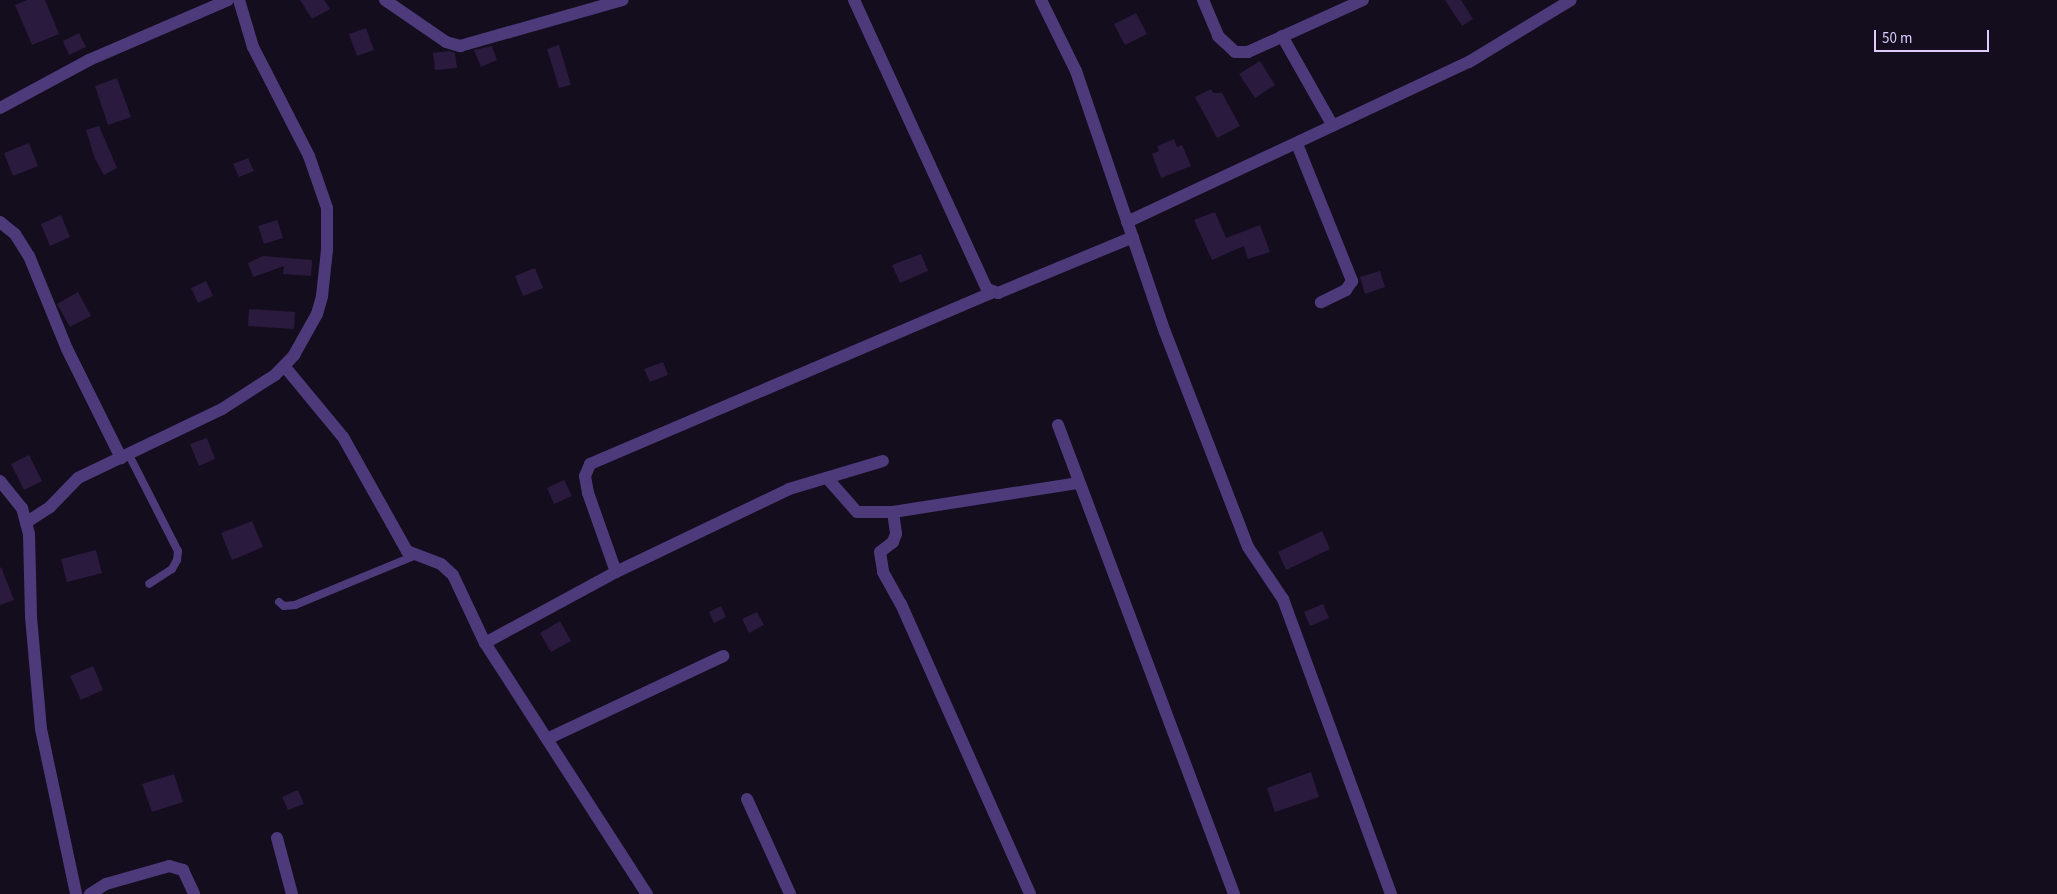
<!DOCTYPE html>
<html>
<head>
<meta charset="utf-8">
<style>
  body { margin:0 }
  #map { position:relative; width:2057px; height:894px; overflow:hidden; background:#140d1e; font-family:"Source Sans 3",sans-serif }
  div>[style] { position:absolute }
  .building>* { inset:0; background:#2a1a3e }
  .service>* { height:8px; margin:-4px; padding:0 4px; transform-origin:4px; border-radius:4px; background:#4c3a7b }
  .minor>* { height:12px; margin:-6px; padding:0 6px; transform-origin:6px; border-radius:6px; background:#4c3a7b }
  span { translate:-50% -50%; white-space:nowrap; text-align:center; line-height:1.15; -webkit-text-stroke:5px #140d1e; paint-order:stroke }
  .scale { position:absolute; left:1874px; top:30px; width:115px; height:22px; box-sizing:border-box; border:2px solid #ddccfd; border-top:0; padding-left:6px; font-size:15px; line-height:18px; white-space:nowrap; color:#ddccfd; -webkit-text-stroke:4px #140d1e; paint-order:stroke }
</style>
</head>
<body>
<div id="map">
  <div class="building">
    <i style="clip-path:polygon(27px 0,45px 0,59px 34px,32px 45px,15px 5px)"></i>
    <i style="clip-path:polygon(300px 0,324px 0,330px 9px,312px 19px)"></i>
    <i style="clip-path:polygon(1445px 0,1461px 0,1473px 19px,1462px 26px)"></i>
    <i style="clip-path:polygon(1136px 13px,1147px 34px,1125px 45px,1114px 24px)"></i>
    <i style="clip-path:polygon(366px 28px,374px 50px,357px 56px,349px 34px)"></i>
    <i style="clip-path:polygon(79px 33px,86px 47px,69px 55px,63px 41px)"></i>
    <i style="clip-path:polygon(559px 45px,571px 85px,559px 88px,547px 49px)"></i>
    <i style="clip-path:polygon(492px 46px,497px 60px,481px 67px,474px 50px)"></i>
    <i style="clip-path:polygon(449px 51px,455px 53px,457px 68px,435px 70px,433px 53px)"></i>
    <i style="clip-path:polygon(1260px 61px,1275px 85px,1255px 98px,1239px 74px)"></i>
    <i style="clip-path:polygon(117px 78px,131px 117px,108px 125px,95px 86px)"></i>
    <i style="clip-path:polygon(1211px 89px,1213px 93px,1222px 93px,1240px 126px,1217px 138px,1195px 97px)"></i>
    <i style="clip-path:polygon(99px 126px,117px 168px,104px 175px,95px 159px,86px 130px)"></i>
    <i style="clip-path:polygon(1174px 139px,1177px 147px,1182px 145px,1191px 166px,1161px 178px,1152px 154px,1159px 151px,1157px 146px)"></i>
    <i style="clip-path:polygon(29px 143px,38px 166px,13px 176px,4px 153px)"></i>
    <i style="clip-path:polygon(248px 158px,254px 171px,239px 177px,233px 164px)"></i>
    <i style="clip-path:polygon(1215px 212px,1226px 238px,1260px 225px,1270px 252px,1248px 259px,1244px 246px,1212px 260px,1194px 220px)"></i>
    <i style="clip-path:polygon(61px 215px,70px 237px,50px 246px,41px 224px)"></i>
    <i style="clip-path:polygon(277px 220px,283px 238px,264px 244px,258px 226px)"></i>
    <i style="clip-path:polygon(921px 254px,928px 271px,900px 283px,892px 265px)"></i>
    <i style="clip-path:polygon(263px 256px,312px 260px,311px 276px,283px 274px,284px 266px,253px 277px,248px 263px)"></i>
    <i style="clip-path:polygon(535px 268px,543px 288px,523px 296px,515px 276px)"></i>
    <i style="clip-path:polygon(1380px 271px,1385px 287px,1365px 294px,1360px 277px)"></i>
    <i style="clip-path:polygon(206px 281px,213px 296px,198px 303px,191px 288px)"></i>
    <i style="clip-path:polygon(78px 292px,91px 316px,70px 327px,57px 304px)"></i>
    <i style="clip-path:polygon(249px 309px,295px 312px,294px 329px,248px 326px)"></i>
    <i style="clip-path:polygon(663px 362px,668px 375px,650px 382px,644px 369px)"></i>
    <i style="clip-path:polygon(207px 438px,215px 459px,199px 466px,190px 444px)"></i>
    <i style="clip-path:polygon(29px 455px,42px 481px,24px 490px,11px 464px)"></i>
    <i style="clip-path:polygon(564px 480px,572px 496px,554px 504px,547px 488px)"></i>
    <i style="clip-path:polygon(252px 521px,263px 547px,232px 560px,221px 533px)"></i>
    <i style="clip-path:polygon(1322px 531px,1330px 549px,1286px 570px,1278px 552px)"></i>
    <i style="clip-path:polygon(96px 550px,102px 573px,67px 582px,61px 559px)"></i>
    <i style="clip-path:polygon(1px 567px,14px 600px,0 605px,0 568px)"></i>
    <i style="clip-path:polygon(1323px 604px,1329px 618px,1310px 626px,1304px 612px)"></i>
    <i style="clip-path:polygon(721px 606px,726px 617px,714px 623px,709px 612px)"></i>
    <i style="clip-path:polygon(757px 612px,764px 625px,749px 633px,742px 619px)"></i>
    <i style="clip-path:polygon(560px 621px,571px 641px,551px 652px,540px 633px)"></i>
    <i style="clip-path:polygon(93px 666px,103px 690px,81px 700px,70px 676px)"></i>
    <i style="clip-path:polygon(1311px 772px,1319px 797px,1275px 812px,1267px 788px)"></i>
    <i style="clip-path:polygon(174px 774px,183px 802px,152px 812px,142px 784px)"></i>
    <i style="clip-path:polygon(298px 790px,304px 804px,288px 810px,282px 797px)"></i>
  </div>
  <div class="service">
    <i style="left:129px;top:455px;width:108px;rotate:63deg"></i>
    <i style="left:178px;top:551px;width:9px;rotate:96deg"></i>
    <i style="left:177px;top:560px;width:10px;rotate:119deg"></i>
    <i style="left:172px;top:569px;width:27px;rotate:147deg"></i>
    <i style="left:279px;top:602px;width:6px;rotate:39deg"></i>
    <i style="left:284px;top:606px;width:11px;rotate:-5deg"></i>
    <i style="left:295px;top:605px;width:129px;rotate:-22.4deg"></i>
  </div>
  <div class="minor">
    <i style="left:385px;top:0;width:74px;rotate:34.5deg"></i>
    <i style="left:446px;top:42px;width:15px;rotate:16deg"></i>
    <i style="left:460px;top:46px;width:169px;rotate:-15.8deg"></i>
    <i style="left:854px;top:0;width:318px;rotate:65.3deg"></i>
    <i style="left:987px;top:289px;width:12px;rotate:20deg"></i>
    <i style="left:998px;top:293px;width:146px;rotate:-22.5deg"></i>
    <i style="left:1041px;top:0;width:79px;rotate:63.8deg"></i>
    <i style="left:1076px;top:71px;width:276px;rotate:71.2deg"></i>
    <i style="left:1165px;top:332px;width:230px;rotate:68.9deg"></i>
    <i style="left:1248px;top:547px;width:63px;rotate:56.1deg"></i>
    <i style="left:1283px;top:599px;width:314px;rotate:69.9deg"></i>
    <i style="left:1203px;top:0;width:39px;rotate:67deg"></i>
    <i style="left:1218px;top:36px;width:23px;rotate:43deg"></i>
    <i style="left:1235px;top:52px;width:13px"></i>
    <i style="left:1248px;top:52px;width:126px;rotate:-24.3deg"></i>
    <i style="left:1282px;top:36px;width:103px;rotate:60.5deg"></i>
    <i style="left:0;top:108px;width:101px;rotate:-28.3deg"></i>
    <i style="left:89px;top:60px;width:151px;rotate:-23.3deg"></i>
    <i style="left:1297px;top:144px;width:148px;rotate:68.1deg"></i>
    <i style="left:1352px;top:281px;width:11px;rotate:124deg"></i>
    <i style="left:1346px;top:290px;width:28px;rotate:154deg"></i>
    <i style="left:0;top:222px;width:19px;rotate:39deg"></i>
    <i style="left:15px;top:234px;width:26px;rotate:58deg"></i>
    <i style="left:29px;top:256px;width:100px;rotate:67.8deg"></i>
    <i style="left:67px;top:349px;width:122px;rotate:63.6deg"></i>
    <i style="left:1127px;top:222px;width:378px;rotate:-25.1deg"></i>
    <i style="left:1469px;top:62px;width:119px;rotate:-31.3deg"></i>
    <i style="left:285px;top:367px;width:91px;rotate:50.4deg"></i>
    <i style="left:343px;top:437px;width:131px;rotate:60.7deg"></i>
    <i style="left:407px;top:551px;width:36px;rotate:21deg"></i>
    <i style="left:441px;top:564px;width:16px;rotate:43deg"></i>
    <i style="left:453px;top:575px;width:75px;rotate:64.8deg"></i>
    <i style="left:485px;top:643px;width:299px;rotate:57.2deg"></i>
    <i style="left:1058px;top:425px;width:501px;rotate:69.43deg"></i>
    <i style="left:827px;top:478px;width:45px;rotate:48.6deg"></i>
    <i style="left:857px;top:512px;width:36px"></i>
    <i style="left:893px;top:512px;width:22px;rotate:82deg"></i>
    <i style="left:896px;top:534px;width:9px;rotate:111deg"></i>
    <i style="left:893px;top:542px;width:16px;rotate:142deg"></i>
    <i style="left:880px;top:552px;width:20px;rotate:81deg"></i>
    <i style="left:883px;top:572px;width:37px;rotate:61deg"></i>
    <i style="left:901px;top:604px;width:317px;rotate:66deg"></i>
    <i style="left:0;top:481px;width:35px;rotate:51deg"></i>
    <i style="left:22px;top:508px;width:27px;rotate:75deg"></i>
    <i style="left:29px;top:534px;width:83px;rotate:88.6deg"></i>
    <i style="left:31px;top:617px;width:112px;rotate:84.9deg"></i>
    <i style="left:41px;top:729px;width:169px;rotate:78deg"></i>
    <i style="left:893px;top:512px;width:188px;rotate:-8.9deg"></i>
    <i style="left:27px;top:522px;width:27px;rotate:-33deg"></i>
    <i style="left:50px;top:507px;width:40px;rotate:-46deg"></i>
    <i style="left:78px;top:478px;width:160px;rotate:-25.6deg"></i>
    <i style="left:222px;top:409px;width:63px;rotate:-32.7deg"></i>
    <i style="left:275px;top:375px;width:28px;rotate:-46deg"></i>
    <i style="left:294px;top:355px;width:47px;rotate:-60.7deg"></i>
    <i style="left:317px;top:314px;width:19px;rotate:-74deg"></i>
    <i style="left:322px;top:296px;width:46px;rotate:-83.8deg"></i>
    <i style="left:327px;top:250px;width:42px;rotate:-90deg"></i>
    <i style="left:327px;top:208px;width:55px;rotate:-109.1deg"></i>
    <i style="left:309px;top:156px;width:123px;rotate:-117.2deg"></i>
    <i style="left:253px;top:47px;width:49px;rotate:-106.6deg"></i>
    <i style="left:616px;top:572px;width:84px;rotate:-109.5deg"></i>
    <i style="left:588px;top:493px;width:17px;rotate:-100deg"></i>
    <i style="left:585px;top:476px;width:13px;rotate:-67deg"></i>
    <i style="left:590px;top:464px;width:436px;rotate:-23.1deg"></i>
    <i style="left:485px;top:643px;width:149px;rotate:-28.5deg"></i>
    <i style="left:616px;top:572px;width:192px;rotate:-25.6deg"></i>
    <i style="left:789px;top:489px;width:98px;rotate:-16.6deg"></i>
    <i style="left:547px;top:739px;width:195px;rotate:-25.2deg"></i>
    <i style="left:747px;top:799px;width:104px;rotate:65.6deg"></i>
    <i style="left:277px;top:838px;width:58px;rotate:75deg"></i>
    <i style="left:90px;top:894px;width:19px;rotate:-32deg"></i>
    <i style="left:106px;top:884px;width:66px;rotate:-15.9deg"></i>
    <i style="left:169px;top:866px;width:15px;rotate:16deg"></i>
    <i style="left:183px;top:870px;width:26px;rotate:65deg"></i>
  </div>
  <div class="scale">50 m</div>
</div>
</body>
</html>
